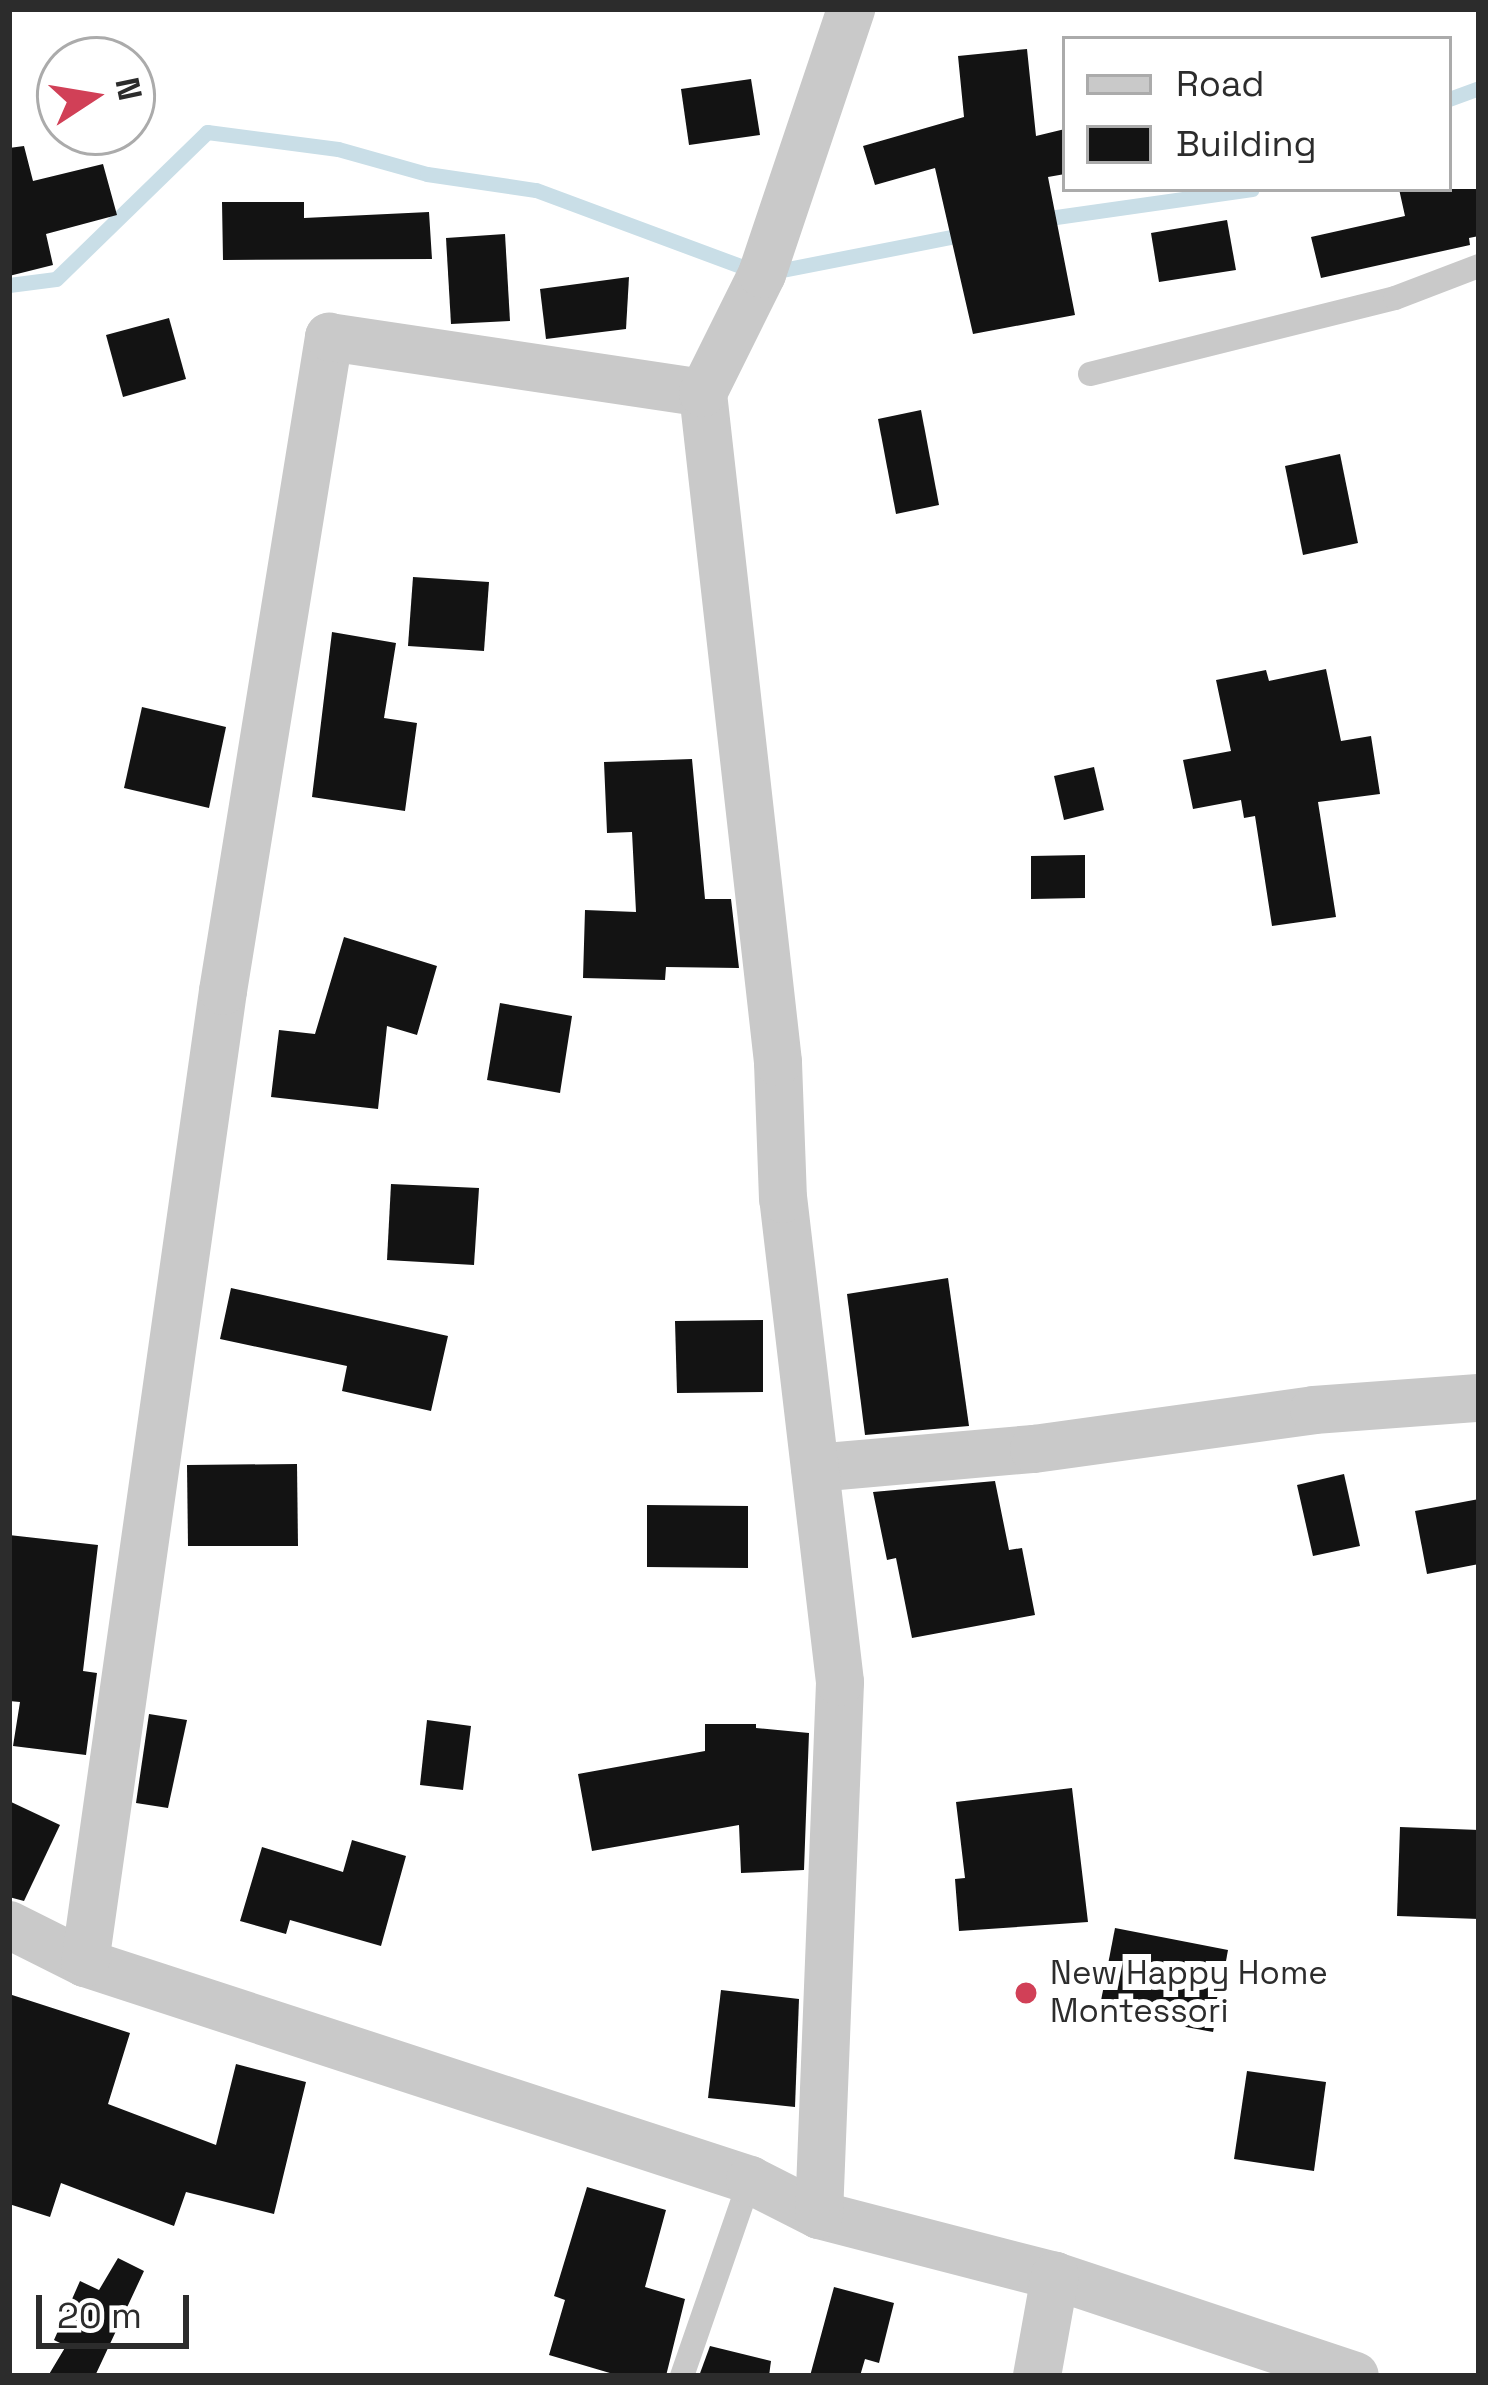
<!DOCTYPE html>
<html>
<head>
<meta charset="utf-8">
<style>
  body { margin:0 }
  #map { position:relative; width:1488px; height:2385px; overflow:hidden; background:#fff; font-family:"Space Grotesk",sans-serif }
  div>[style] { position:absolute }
  .stream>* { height:15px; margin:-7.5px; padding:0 7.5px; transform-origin:7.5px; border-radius:7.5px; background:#c9dee7 }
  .building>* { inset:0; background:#131313 }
  .lane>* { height:24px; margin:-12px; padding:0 12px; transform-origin:12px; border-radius:12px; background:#c9c9c9 }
  .street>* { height:48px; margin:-24px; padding:0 24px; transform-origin:24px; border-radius:24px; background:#c9c9c9 }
  .dots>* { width:33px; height:33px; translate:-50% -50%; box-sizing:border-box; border:6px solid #fff; border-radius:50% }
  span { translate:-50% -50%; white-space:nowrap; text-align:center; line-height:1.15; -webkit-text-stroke:12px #fff; paint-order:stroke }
  .poi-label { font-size:33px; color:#2c2c2c }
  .left { translate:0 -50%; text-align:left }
  .frame { position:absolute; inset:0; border:12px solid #2c2c2c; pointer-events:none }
  .legend { position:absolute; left:1062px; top:36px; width:390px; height:156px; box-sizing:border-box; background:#fff; border:3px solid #ababab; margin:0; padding:15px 21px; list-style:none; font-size:36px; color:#2c2c2c }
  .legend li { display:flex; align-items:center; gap:24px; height:60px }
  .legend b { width:60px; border:3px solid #ababab }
  .north { position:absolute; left:36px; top:36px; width:120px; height:120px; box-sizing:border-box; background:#fff; border:3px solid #ababab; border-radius:50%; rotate:78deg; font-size:33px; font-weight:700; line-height:48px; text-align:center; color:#2c2c2c }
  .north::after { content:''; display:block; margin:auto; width:42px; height:54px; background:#d14057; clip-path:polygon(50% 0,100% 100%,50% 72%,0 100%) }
  .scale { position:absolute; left:36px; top:2295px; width:153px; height:54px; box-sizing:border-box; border:6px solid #2c2c2c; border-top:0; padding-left:15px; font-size:36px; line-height:42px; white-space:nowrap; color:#2c2c2c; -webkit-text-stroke:9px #fff; paint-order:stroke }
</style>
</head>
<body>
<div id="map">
  <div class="stream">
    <i style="left:1449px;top:99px;width:32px;rotate:-20deg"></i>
    <i style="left:1035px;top:220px;width:219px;rotate:-8.1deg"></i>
    <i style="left:9px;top:285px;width:47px;rotate:-7.3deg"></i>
    <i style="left:56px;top:279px;width:211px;rotate:-44.2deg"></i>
    <i style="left:207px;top:132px;width:132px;rotate:7.4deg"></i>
    <i style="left:338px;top:149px;width:92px;rotate:15.7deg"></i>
    <i style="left:427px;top:174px;width:110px;rotate:8.4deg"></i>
    <i style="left:536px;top:190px;width:241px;rotate:20.4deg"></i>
    <i style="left:762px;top:274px;width:213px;rotate:-11.1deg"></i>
  </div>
  <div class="building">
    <i style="clip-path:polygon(1027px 49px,1036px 136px,1065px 129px,1065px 174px,1048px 177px,1075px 315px,973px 334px,935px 168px,875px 185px,863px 146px,964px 117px,958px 56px)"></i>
    <i style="clip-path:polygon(751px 79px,760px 135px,689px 145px,681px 89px)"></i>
    <i style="clip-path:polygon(24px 146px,33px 181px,103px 164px,117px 215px,46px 234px,53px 265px,9px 276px,9px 148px)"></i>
    <i style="clip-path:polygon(1399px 189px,1479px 189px,1479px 236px,1469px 238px,1470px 245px,1321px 278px,1311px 237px,1405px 216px)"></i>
    <i style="clip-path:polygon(222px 202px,304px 202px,304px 218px,429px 212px,432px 259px,223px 260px)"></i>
    <i style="clip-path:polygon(1227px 220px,1236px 270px,1159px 282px,1151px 233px)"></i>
    <i style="clip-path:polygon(505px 234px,510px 321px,451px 324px,446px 238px)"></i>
    <i style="clip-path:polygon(629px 277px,626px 329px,546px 339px,540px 289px)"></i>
    <i style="clip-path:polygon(169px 318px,186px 379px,123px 397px,106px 335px)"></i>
    <i style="clip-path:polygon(921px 410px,939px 505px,896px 514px,878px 419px)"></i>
    <i style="clip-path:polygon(1340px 454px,1358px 543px,1303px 555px,1285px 466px)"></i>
    <i style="clip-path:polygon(413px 577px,489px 582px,484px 651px,408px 646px)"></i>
    <i style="clip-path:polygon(332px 632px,396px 643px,384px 718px,417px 723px,405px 811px,312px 797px)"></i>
    <i style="clip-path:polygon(1326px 669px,1341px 741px,1371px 736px,1380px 794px,1318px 802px,1336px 917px,1272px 926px,1255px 816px,1244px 818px,1241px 800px,1193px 809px,1183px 760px,1231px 751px,1216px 680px,1266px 670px,1269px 681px)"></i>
    <i style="clip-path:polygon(142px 707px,226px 727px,209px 808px,124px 788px)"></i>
    <i style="clip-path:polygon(692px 759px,705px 899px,731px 899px,739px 968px,666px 967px,665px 980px,583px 978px,585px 910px,636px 912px,632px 832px,607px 833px,604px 762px)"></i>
    <i style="clip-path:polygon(1094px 767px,1104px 810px,1064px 820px,1054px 776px)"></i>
    <i style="clip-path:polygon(1085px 855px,1085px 898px,1031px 899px,1031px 856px)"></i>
    <i style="clip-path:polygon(344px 937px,437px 966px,417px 1035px,387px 1026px,378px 1109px,271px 1097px,279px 1030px,315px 1034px)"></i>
    <i style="clip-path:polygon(500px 1003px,572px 1016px,560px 1093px,487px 1080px)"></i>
    <i style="clip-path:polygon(391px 1184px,479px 1188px,474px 1265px,387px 1260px)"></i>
    <i style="clip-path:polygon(948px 1278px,969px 1426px,865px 1435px,847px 1294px)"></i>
    <i style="clip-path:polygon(231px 1288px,448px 1336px,431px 1411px,342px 1391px,347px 1366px,220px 1339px)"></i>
    <i style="clip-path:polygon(763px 1320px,763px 1392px,677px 1393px,675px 1321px)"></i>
    <i style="clip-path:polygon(297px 1464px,298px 1546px,188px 1546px,187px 1465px)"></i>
    <i style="clip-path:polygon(1344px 1474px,1360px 1546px,1313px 1556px,1297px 1485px)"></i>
    <i style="clip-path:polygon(995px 1481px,1009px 1550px,1022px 1548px,1035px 1615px,912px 1638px,896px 1558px,887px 1560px,873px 1492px)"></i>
    <i style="clip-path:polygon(1479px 1499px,1479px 1564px,1427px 1574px,1415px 1511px)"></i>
    <i style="clip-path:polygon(647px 1505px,748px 1506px,748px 1568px,647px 1567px)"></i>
    <i style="clip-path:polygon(9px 1535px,98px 1545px,83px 1671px,97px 1673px,86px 1755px,13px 1746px,20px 1702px,9px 1701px)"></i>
    <i style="clip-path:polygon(149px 1714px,187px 1720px,168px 1808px,136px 1803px)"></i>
    <i style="clip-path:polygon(427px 1720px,471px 1726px,463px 1790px,420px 1785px)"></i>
    <i style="clip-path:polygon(705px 1724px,756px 1724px,756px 1728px,809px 1733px,804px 1870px,741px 1873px,739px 1825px,592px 1851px,578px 1774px,705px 1751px)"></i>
    <i style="clip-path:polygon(1072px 1788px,1088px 1922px,959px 1931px,955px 1879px,965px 1878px,956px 1802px)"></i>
    <i style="clip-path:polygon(9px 1801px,60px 1825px,24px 1901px,9px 1897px)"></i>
    <i style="clip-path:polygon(1400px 1827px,1479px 1830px,1479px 1919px,1397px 1916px)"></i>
    <i style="clip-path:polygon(352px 1840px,406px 1856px,381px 1946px,290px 1920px,286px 1934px,240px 1921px,262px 1847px,343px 1872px)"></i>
    <i style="clip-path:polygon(1115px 1928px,1228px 1950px,1213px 2032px,1099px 2011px)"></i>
    <i style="clip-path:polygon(721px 1990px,799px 1999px,795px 2107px,708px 2098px)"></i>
    <i style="clip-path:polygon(9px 1994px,130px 2033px,108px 2104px,216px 2145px,236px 2064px,306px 2082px,274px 2214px,186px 2192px,174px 2226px,61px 2183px,50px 2217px,9px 2204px)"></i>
    <i style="clip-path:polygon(1247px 2071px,1326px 2082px,1314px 2171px,1234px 2159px)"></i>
    <i style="clip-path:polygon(587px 2187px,666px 2210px,645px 2287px,685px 2299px,666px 2376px,620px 2376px,549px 2355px,565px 2300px,554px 2296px)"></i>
    <i style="clip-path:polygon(118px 2258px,144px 2271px,95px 2376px,48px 2376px,66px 2346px,54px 2340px,80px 2281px,99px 2290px)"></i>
    <i style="clip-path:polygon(834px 2287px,894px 2303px,879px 2363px,865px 2359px,860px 2376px,810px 2376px)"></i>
    <i style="clip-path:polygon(710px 2346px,771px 2361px,769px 2376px,699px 2376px)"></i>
  </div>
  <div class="lane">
    <i style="left:1090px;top:374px;width:314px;rotate:-14deg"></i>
    <i style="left:1395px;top:298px;width:90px;rotate:-20.9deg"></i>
    <i style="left:682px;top:2376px;width:207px;rotate:-70.9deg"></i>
  </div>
  <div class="street">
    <i style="left:815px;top:1468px;width:220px;rotate:-5deg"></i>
    <i style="left:1034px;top:1449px;width:283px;rotate:-7.9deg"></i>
    <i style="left:1314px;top:1410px;width:165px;rotate:-4.2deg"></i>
    <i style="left:9px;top:1925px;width:85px;rotate:26.6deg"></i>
    <i style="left:85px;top:1963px;width:700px;rotate:18.07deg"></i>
    <i style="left:750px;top:2180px;width:77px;rotate:26.9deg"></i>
    <i style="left:819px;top:2215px;width:244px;rotate:14.5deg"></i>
    <i style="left:1055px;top:2276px;width:316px;rotate:18.4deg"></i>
    <i style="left:85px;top:1963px;width:982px;rotate:-81.92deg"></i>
    <i style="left:223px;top:991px;width:663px;rotate:-80.79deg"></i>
    <i style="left:329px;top:337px;width:378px;rotate:8.5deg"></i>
    <i style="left:819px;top:2215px;width:533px;rotate:-87.74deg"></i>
    <i style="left:840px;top:1682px;width:486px;rotate:-96.7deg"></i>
    <i style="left:783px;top:1199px;width:137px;rotate:-92.1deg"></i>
    <i style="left:778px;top:1062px;width:673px;rotate:-96.4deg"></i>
    <i style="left:703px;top:393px;width:133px;rotate:-63.6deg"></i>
    <i style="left:762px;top:274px;width:280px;rotate:-71.4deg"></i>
    <i style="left:1037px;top:2376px;width:102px;rotate:-79.8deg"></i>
  </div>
  <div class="dots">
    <i style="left:1026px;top:1993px;background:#d14057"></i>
  </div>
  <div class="poi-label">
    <span class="left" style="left:1050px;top:1993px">New Happy Home<br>Montessori</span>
  </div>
  <div class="frame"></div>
  <ul class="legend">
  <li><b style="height:15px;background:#c9c9c9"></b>Road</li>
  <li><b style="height:33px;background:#131313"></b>Building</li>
  </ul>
  <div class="north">N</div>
  <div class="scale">20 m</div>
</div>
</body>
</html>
